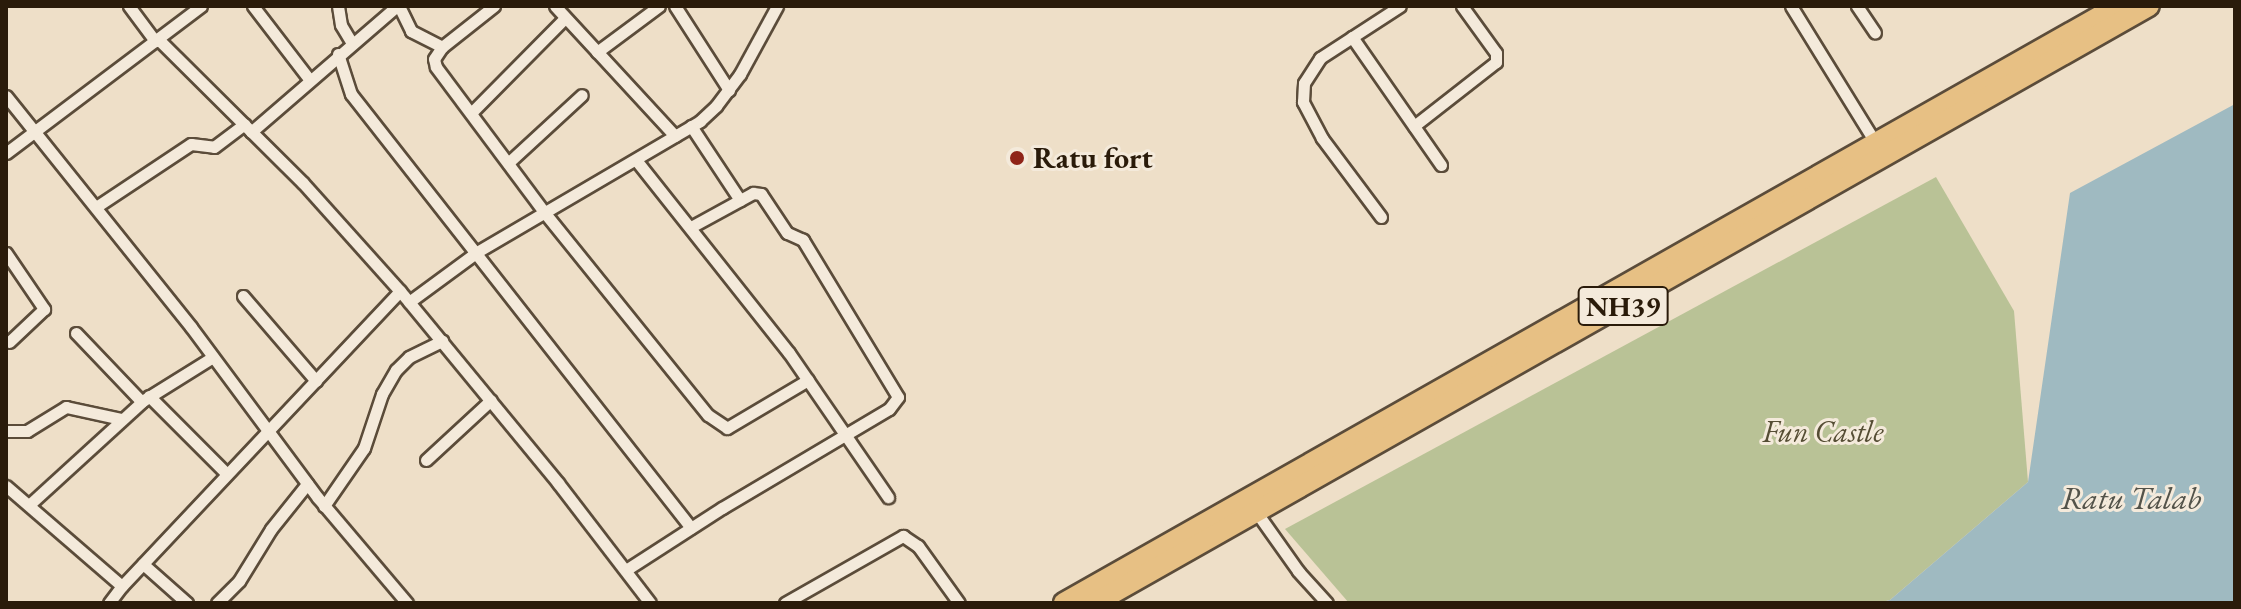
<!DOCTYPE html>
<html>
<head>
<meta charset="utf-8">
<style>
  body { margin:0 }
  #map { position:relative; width:2241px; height:609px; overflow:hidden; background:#eedfc8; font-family:"EB Garamond",serif }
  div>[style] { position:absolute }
  .green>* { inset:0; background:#b9c296 }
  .water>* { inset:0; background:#9fbac1 }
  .roads { filter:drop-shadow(2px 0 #5b4c3a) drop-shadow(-2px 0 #5b4c3a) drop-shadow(0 2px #5b4c3a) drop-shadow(0 -2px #5b4c3a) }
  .street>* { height:11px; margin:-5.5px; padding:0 5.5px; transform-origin:5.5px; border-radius:5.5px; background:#f4eadb }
  .highway>* { height:20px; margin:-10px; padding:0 10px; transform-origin:10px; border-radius:10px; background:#e7c084 }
  .dots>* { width:22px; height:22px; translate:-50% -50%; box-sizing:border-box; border:4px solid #f4eadb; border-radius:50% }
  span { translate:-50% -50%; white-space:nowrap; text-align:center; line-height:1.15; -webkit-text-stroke:6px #f4eadb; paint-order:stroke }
  .shield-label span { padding:2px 6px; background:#f4eadb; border:2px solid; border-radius:6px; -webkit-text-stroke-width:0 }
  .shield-label { font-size:28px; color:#2a1b0a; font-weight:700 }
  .poi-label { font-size:30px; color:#2a1b0a; font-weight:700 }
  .left { translate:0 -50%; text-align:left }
  .park-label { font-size:30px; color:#554d34; font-style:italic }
  .water-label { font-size:32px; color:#53534a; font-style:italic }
  .frame { position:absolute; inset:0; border:8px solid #2a1b0a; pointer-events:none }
</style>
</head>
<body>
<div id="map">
  <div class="green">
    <i style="clip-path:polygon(1936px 177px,2014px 311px,2028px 482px,1890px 600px,1878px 603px,1349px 603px,1285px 529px)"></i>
  </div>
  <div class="water">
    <i style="clip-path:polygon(2235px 104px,2235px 603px,1878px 603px,1890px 600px,2028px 482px,2070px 193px)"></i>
  </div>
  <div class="roads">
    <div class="street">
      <i style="left:129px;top:6px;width:44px;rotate:53.4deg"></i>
      <i style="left:253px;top:6px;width:92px;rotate:52.5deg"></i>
      <i style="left:338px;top:6px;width:19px;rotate:81deg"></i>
      <i style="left:341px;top:25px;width:21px;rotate:59deg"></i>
      <i style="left:399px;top:6px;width:28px;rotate:64deg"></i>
      <i style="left:411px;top:31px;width:35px;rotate:27deg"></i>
      <i style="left:494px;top:6px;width:66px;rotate:141.7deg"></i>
      <i style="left:442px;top:47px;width:14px;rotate:124deg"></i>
      <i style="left:434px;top:59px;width:8px;rotate:76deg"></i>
      <i style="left:436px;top:67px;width:181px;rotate:53.3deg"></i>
      <i style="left:544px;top:212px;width:261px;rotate:51.1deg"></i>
      <i style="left:708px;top:415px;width:23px;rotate:34deg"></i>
      <i style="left:727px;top:428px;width:94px;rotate:-30.7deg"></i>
      <i style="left:555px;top:6px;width:177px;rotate:47.3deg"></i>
      <i style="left:675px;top:6px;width:100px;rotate:57.3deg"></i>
      <i style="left:1791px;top:6px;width:160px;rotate:58.3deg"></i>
      <i style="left:1857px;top:6px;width:32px;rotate:56deg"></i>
      <i style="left:1352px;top:37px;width:156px;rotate:55.2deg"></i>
      <i style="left:158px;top:39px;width:204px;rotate:44.8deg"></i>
      <i style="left:303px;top:183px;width:145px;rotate:48.1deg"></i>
      <i style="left:400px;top:291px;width:249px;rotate:50.5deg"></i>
      <i style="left:558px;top:483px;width:151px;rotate:52.5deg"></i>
      <i style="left:597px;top:52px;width:77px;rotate:-36.6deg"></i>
      <i style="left:338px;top:54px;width:42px;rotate:72deg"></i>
      <i style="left:351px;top:94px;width:551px;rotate:51.92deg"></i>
      <i style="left:6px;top:96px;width:296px;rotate:51.3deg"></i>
      <i style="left:191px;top:327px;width:213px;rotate:53.4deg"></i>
      <i style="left:318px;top:498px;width:138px;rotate:49.7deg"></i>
      <i style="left:471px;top:113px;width:134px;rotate:-45.3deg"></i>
      <i style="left:691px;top:126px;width:89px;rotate:56.5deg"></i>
      <i style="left:1414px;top:126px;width:104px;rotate:-38deg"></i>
      <i style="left:1496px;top:62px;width:9px;rotate:-90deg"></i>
      <i style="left:1496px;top:53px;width:58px;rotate:-125.9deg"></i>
      <i style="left:251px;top:132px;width:193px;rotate:-40.8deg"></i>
      <i style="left:6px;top:153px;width:244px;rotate:-37deg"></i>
      <i style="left:636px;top:160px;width:246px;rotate:51.6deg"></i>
      <i style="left:789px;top:353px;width:175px;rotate:55.5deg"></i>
      <i style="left:508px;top:163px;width:100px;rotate:-42.6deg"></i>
      <i style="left:96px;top:207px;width:114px;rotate:-33.6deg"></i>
      <i style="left:191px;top:144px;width:23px;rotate:7deg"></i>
      <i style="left:214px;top:147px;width:38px;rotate:-37deg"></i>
      <i style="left:1381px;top:217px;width:99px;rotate:-126.8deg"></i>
      <i style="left:1322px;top:138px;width:41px;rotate:-117.8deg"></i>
      <i style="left:1303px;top:102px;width:19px;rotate:-87deg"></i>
      <i style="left:1304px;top:83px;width:30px;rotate:-57deg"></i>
      <i style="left:1320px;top:58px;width:95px;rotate:-33deg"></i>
      <i style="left:6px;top:253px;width:68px;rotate:55.8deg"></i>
      <i style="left:44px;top:309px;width:48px;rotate:136.7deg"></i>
      <i style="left:243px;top:296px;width:112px;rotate:49.3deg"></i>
      <i style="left:409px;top:302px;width:84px;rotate:-36.3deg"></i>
      <i style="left:477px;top:252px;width:259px;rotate:-30.4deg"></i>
      <i style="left:700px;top:121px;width:22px;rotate:-43deg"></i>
      <i style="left:716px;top:106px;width:40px;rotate:-53deg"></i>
      <i style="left:740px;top:74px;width:77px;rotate:-61.4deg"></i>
      <i style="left:76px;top:333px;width:95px;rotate:46.3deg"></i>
      <i style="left:149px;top:396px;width:110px;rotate:45deg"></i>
      <i style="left:6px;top:431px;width:21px"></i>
      <i style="left:27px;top:431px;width:46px;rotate:-31.6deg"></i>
      <i style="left:66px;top:407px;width:56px;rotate:12.3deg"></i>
      <i style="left:426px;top:460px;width:88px;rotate:-42.7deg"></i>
      <i style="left:6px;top:486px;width:153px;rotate:40.8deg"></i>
      <i style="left:122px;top:586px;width:405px;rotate:-46.7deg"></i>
      <i style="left:30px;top:504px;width:154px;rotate:-42.4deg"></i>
      <i style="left:144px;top:400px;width:81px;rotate:-31.9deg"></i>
      <i style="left:324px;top:506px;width:70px;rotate:-55.4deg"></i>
      <i style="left:364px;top:448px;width:57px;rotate:-71.6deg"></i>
      <i style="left:382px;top:394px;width:28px;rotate:-60deg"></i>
      <i style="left:396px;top:370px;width:18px;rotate:-45deg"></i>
      <i style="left:409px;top:357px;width:37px;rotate:-26deg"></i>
      <i style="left:1257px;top:513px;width:71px;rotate:54.7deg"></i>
      <i style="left:1298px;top:571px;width:43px;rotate:47.8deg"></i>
      <i style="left:143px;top:564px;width:59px;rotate:41.6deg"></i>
      <i style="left:626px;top:570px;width:114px;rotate:-32.9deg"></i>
      <i style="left:722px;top:508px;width:194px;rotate:-30.7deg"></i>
      <i style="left:889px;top:409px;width:15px;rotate:-53deg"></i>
      <i style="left:898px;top:397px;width:184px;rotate:-121.2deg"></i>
      <i style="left:803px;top:240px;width:17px;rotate:-156deg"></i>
      <i style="left:787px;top:233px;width:47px;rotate:-123.7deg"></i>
      <i style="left:761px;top:194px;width:8px;rotate:-173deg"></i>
      <i style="left:753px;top:193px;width:71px;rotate:151.3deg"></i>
      <i style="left:109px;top:603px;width:21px;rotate:-53deg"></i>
      <i style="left:217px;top:603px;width:31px;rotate:-45deg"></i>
      <i style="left:239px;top:581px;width:61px;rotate:-58.4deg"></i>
      <i style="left:271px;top:529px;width:58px;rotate:-51.3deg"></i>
      <i style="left:785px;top:603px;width:136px;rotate:-29.6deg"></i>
      <i style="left:903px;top:536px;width:18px;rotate:34deg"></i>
      <i style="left:918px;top:546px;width:70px;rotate:54.3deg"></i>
    </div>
    <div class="highway">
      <i style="left:1064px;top:603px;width:1211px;rotate:-29.53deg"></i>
      <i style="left:1095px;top:603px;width:1211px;rotate:-29.53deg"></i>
    </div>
  </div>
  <div class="dots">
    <i style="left:1017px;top:158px;background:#8f2418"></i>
  </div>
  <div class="shield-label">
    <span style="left:1623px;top:306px">NH39</span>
  </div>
  <div class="poi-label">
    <span class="left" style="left:1033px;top:158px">Ratu fort</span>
  </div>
  <div class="park-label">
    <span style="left:1823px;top:432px">Fun Castle</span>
  </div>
  <div class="water-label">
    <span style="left:2131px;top:498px">Ratu Talab</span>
  </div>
  <div class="frame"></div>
</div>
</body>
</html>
